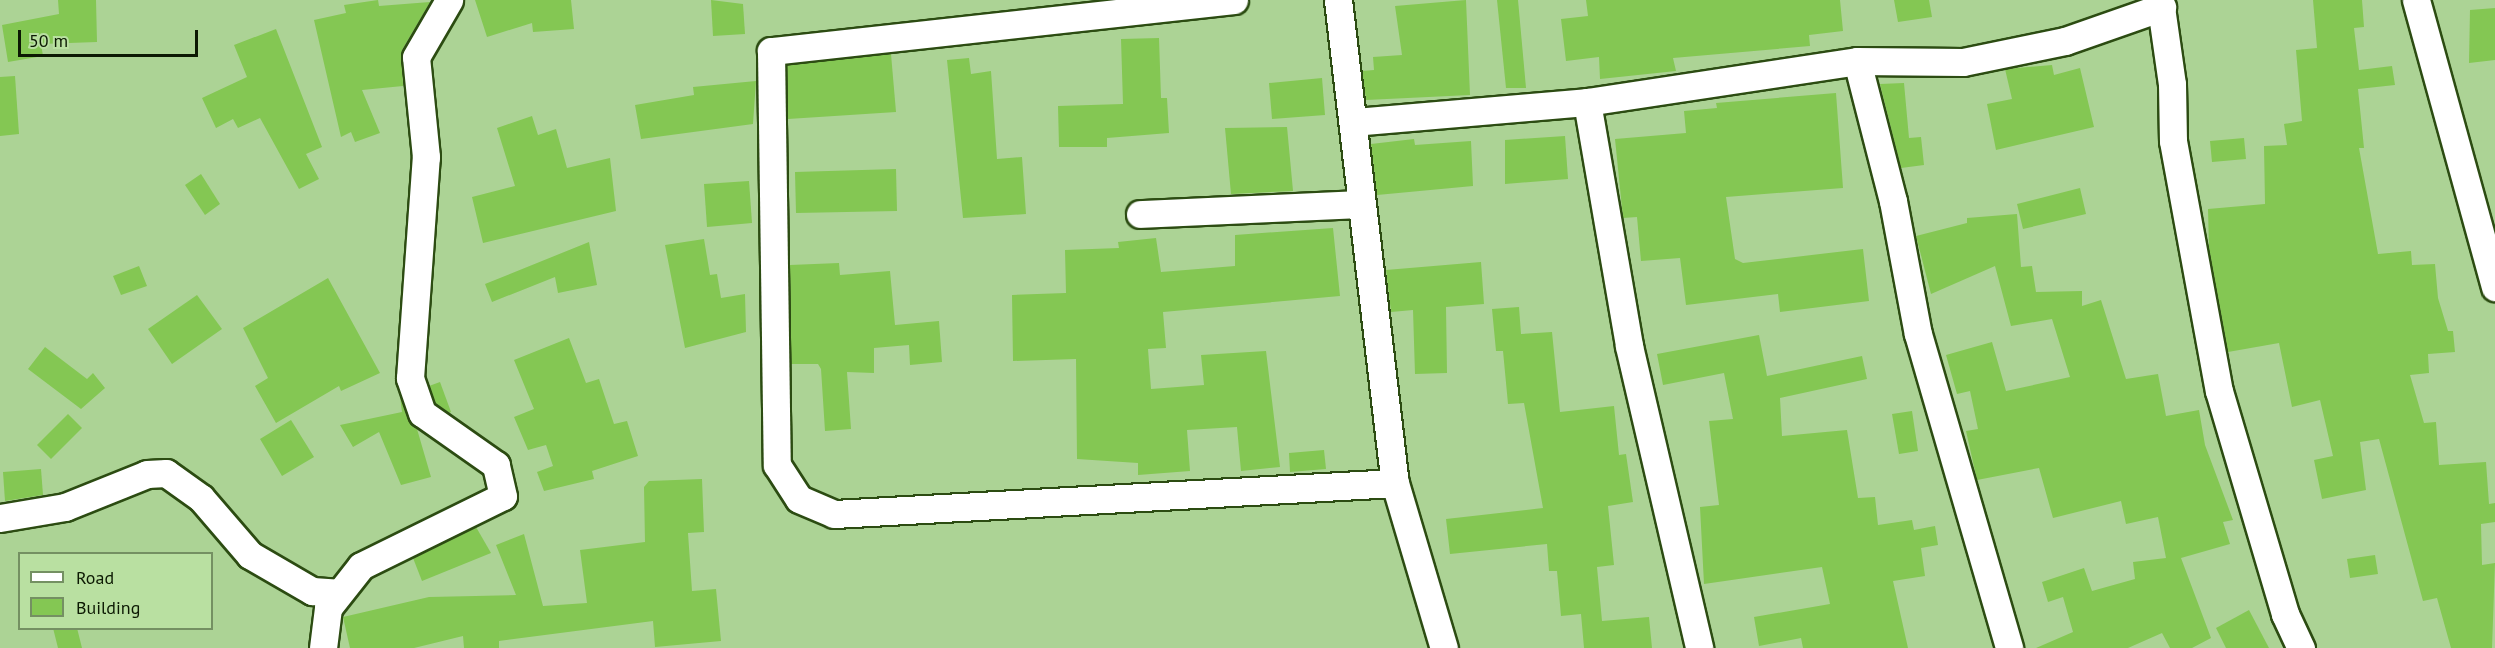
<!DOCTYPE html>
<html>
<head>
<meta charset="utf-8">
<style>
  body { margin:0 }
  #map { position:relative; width:2495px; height:648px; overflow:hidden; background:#acd395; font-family:"PT Sans",sans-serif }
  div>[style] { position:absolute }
  .building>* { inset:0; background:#84c753 }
  .roads { filter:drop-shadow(2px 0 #2c4c12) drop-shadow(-2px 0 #2c4c12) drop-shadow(0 2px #2c4c12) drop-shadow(0 -2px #2c4c12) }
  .minor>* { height:27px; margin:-13.5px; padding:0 13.5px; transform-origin:13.5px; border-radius:13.5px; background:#fff }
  span { translate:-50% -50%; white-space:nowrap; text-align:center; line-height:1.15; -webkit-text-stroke:6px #b9e0a1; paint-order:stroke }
  .legend { position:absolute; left:18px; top:552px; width:195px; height:78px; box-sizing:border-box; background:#b9e0a1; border:2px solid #749062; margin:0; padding:8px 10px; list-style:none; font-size:18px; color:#0c1903 }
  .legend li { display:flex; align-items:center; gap:12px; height:30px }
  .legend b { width:30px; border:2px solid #749062 }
  .scale { position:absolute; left:18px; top:30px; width:180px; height:27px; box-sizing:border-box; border:3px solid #0c1903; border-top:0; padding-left:8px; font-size:18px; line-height:21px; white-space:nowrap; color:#0c1903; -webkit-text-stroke:4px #b9e0a1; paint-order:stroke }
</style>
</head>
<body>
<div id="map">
  <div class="building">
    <i style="clip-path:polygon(58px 0,96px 0,97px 42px,41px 44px,43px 56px,8px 62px,2px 25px,59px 14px)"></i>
    <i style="clip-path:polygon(378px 0,379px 6px,430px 2px,402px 50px,403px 86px,362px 90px,380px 133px,355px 142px,351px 132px,341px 137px,314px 20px,346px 13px,344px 5px)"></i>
    <i style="clip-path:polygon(475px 0,571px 0,574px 29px,533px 32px,532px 23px,487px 37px)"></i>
    <i style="clip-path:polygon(711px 0,743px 4px,745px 34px,713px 36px)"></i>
    <i style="clip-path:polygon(1466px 0,1470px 95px,1366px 100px,1362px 71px,1374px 70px,1373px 57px,1402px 55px,1395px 6px)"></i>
    <i style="clip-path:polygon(1497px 0,1518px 0,1526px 88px,1506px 88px)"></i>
    <i style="clip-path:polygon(1586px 0,1840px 0,1843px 31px,1809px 35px,1810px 46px,1673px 58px,1676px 71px,1600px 79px,1599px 57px,1566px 61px,1561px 19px,1588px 16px)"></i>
    <i style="clip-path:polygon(1894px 0,1929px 0,1932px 17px,1898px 22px)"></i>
    <i style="clip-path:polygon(2313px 0,2362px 0,2364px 27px,2354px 28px,2359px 70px,2392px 66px,2395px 85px,2358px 89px,2364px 148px,2359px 148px,2378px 254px,2411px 251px,2412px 265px,2435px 264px,2438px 298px,2448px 331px,2453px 331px,2455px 352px,2428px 354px,2429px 373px,2410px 375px,2424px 423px,2436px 422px,2439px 465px,2486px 462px,2489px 504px,2495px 503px,2495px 522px,2481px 524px,2482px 565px,2495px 563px,2492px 648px,2451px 648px,2437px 598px,2423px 601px,2379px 439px,2360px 442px,2366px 490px,2322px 499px,2314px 460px,2333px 456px,2320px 400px,2292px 407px,2279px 343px,2228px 352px,2209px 248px,2208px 209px,2265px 204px,2264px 146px,2287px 145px,2284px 124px,2302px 121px,2296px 50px,2317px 48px)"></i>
    <i style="clip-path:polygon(2495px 8px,2495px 60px,2469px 63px,2470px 10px)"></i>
    <i style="clip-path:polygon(276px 29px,322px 147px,306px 154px,319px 179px,299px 189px,260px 118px,238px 128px,233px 119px,216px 128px,202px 98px,247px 77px,234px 45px)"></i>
    <i style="clip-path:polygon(1159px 38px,1161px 98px,1167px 98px,1169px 133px,1107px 138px,1107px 147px,1059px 147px,1058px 106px,1123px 104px,1121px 39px)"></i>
    <i style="clip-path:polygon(891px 54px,896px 112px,788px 119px,787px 65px)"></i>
    <i style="clip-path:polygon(969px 58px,971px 74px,991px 71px,997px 159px,1022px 157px,1026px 214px,963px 218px,947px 60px)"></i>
    <i style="clip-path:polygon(2052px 65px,2054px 75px,2080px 68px,2094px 127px,1996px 150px,1987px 104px,2012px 99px,2005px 69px)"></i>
    <i style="clip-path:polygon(15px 76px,19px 134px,0 136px,0 77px)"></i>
    <i style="clip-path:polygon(1322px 78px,1325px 115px,1272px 119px,1269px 83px)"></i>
    <i style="clip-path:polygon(756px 81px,753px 124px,641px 139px,635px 105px,694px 95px,693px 87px)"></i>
    <i style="clip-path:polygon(1904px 83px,1909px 138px,1921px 137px,1924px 165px,1901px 168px,1880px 84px)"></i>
    <i style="clip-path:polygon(1836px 93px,1843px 188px,1726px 197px,1735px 259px,1743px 263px,1863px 249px,1869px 301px,1780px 312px,1778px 294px,1686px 305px,1680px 258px,1641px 261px,1637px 217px,1623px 218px,1615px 139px,1686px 133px,1684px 111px,1717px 108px,1716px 103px)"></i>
    <i style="clip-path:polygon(532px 116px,538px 135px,556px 129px,567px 168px,610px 158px,616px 211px,483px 243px,472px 197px,515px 186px,497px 128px)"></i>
    <i style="clip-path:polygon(1287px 127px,1293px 191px,1231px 194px,1225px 128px)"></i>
    <i style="clip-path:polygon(1565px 136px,1568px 179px,1505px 184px,1505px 140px)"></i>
    <i style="clip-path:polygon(2244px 138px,2246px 159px,2212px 162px,2210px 141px)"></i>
    <i style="clip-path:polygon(1414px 139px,1415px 145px,1471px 141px,1473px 186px,1377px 195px,1371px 144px)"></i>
    <i style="clip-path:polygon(896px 169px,897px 211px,796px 213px,795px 172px)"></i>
    <i style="clip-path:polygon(201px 174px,220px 204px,205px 215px,185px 185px)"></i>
    <i style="clip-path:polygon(749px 181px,752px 223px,707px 227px,704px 184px)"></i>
    <i style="clip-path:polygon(2080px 188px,2086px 214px,2023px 229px,2017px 204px)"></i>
    <i style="clip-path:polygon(2017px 214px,2021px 267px,2032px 266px,2036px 292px,2082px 291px,2082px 306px,2101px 300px,2126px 379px,2158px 374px,2166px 416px,2199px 410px,2205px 445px,2233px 520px,2223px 522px,2230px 544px,2181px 558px,2211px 638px,2192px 648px,2170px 648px,2162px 633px,2128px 648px,2036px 648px,2073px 632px,2063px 597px,2048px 602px,2042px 582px,2084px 568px,2092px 591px,2135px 579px,2133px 562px,2166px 558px,2158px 517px,2126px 524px,2121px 501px,2053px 518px,2039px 468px,1977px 480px,1966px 431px,1978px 429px,1970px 391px,1957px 394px,1946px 355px,1992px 342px,2006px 391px,2070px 377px,2052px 319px,2011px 326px,1995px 266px,1931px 294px,1916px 236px,1967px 223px,1967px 218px)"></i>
    <i style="clip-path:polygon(1333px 228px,1340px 296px,1163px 312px,1166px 348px,1148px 349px,1151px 389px,1204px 385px,1201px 355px,1266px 351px,1280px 467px,1241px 471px,1237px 427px,1187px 430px,1190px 471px,1138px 475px,1138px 463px,1077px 459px,1076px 359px,1013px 361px,1012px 295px,1066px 293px,1065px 250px,1119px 248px,1118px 242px,1156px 238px,1161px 272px,1235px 266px,1235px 235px)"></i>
    <i style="clip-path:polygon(704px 239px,710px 275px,717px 274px,721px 298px,745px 294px,746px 332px,685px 348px,665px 245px)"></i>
    <i style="clip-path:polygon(589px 242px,597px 285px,558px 293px,555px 277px,492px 302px,485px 284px)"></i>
    <i style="clip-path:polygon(1481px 262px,1484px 304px,1446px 307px,1447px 373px,1415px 374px,1413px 310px,1391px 312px,1386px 270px)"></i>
    <i style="clip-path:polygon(839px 263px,840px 275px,890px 271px,895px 325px,939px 321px,942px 362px,910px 365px,909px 345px,874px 348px,874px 373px,847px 372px,851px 429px,825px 431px,821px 369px,818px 364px,791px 364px,790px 265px)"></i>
    <i style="clip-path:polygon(139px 266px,147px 286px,121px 295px,113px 276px)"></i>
    <i style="clip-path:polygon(328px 278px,380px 373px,341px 391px,339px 386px,276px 423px,255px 386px,268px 378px,243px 328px)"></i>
    <i style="clip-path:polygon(197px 295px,222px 329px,172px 364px,148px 329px)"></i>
    <i style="clip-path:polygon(1519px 307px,1521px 334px,1552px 332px,1560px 412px,1614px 406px,1619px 455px,1626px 454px,1633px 502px,1608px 506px,1614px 565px,1597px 567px,1602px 621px,1649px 617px,1652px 648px,1584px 648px,1581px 614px,1561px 616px,1557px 571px,1549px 571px,1547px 544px,1450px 554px,1446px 519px,1543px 508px,1524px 403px,1508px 404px,1503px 351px,1496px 351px,1492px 309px)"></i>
    <i style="clip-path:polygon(1759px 335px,1767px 376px,1862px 356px,1867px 379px,1780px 398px,1782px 436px,1847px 430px,1858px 498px,1875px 497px,1878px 525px,1912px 520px,1914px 530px,1935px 526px,1938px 545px,1921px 548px,1925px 576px,1893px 581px,1908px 648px,1803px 648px,1801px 638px,1759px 646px,1754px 617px,1830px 604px,1822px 567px,1704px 584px,1700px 507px,1719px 505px,1709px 421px,1733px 419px,1724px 373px,1663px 385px,1657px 354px)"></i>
    <i style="clip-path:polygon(569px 338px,586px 383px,599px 379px,614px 424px,627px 421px,638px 456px,592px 471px,594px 479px,544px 491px,537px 472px,553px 466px,546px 445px,528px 450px,514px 417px,534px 409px,514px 360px)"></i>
    <i style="clip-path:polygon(45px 347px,87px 379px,93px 373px,105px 388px,81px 409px,28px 369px)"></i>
    <i style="clip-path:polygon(440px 382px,451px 412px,449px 413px,435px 403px,429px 386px)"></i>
    <i style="clip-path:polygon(400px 396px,417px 429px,431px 477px,401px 485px,379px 432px,353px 447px,340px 425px,402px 412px)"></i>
    <i style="clip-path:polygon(1912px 411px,1918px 451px,1899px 454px,1892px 414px)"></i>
    <i style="clip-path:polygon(68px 414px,82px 428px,51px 459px,37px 445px)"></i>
    <i style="clip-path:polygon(291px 420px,314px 457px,282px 476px,260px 439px)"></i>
    <i style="clip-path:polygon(1324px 450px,1326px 469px,1290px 472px,1289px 453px)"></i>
    <i style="clip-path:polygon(41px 469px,43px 495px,5px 501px,3px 472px)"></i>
    <i style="clip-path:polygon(702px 479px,704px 532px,688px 533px,692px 591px,716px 589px,721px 641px,655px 647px,653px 621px,499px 641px,499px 648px,464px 648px,463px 636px,414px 648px,350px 648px,343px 617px,429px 597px,516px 595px,496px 545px,524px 534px,543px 606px,587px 603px,580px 550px,645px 542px,644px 487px,649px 481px)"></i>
    <i style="clip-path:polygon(476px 527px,491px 553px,422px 581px,413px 558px)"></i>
    <i style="clip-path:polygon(2375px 555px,2378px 574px,2350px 578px,2347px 559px)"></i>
    <i style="clip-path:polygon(2249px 610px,2269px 648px,2226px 648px,2216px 628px)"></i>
    <i style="clip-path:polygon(53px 628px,77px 628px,82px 648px,58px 648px)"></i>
  </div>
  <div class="roads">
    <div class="minor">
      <i style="left:1234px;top:0;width:466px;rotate:173.7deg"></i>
      <i style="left:771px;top:51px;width:414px;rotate:89.2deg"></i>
      <i style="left:777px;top:465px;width:40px;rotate:57.1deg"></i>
      <i style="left:799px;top:499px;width:38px;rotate:23deg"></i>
      <i style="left:834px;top:514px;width:562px;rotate:-3.16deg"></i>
      <i style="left:1338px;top:0;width:486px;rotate:83.3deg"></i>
      <i style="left:1395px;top:483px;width:172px;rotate:73.5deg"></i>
      <i style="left:2160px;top:0;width:85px;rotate:81.9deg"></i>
      <i style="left:2172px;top:84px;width:57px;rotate:89deg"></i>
      <i style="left:2173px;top:141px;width:254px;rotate:79.6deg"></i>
      <i style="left:2219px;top:391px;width:233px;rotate:73.5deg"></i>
      <i style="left:2285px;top:614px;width:38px;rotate:65deg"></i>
      <i style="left:2416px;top:0;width:298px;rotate:74.6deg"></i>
      <i style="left:1857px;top:61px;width:145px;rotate:75.6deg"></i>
      <i style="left:1893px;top:201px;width:135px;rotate:79.4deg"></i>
      <i style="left:1918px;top:334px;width:327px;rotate:73.8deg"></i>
      <i style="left:1587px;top:102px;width:248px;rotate:80.2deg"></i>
      <i style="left:1629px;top:346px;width:310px;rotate:76.9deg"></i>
      <i style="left:1354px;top:122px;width:234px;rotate:-4.9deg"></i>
      <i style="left:1587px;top:102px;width:273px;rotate:-8.6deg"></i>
      <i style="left:1857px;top:61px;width:106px;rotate:0.5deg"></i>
      <i style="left:1963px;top:62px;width:104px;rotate:-11.6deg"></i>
      <i style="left:2065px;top:41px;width:103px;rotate:-19.3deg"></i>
      <i style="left:1140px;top:214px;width:218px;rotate:-2.6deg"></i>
      <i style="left:0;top:518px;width:66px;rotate:-9.6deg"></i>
      <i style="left:65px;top:507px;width:88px;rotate:-21.9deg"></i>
      <i style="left:147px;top:474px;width:19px;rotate:-3deg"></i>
      <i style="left:166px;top:473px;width:43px;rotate:35.5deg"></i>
      <i style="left:201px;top:498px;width:75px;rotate:49.3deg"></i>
      <i style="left:250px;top:555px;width:72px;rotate:30.1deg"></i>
      <i style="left:312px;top:591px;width:26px;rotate:4deg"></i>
      <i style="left:323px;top:648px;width:40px;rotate:-82.9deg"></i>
      <i style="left:328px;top:608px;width:53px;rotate:-51.8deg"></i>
      <i style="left:361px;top:566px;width:158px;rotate:-26.2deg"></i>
      <i style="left:503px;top:496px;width:32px;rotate:-103deg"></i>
      <i style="left:496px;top:465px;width:90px;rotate:-144.9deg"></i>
      <i style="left:422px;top:413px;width:37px;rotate:-109deg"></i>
      <i style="left:410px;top:378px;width:222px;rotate:-85.9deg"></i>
      <i style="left:426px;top:157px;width:100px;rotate:-95.7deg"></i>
      <i style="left:416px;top:57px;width:66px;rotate:-59.9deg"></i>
    </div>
  </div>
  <ul class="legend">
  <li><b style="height:8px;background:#fff"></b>Road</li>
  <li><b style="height:16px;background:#84c753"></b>Building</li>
  </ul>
  <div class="scale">50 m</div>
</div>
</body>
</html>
